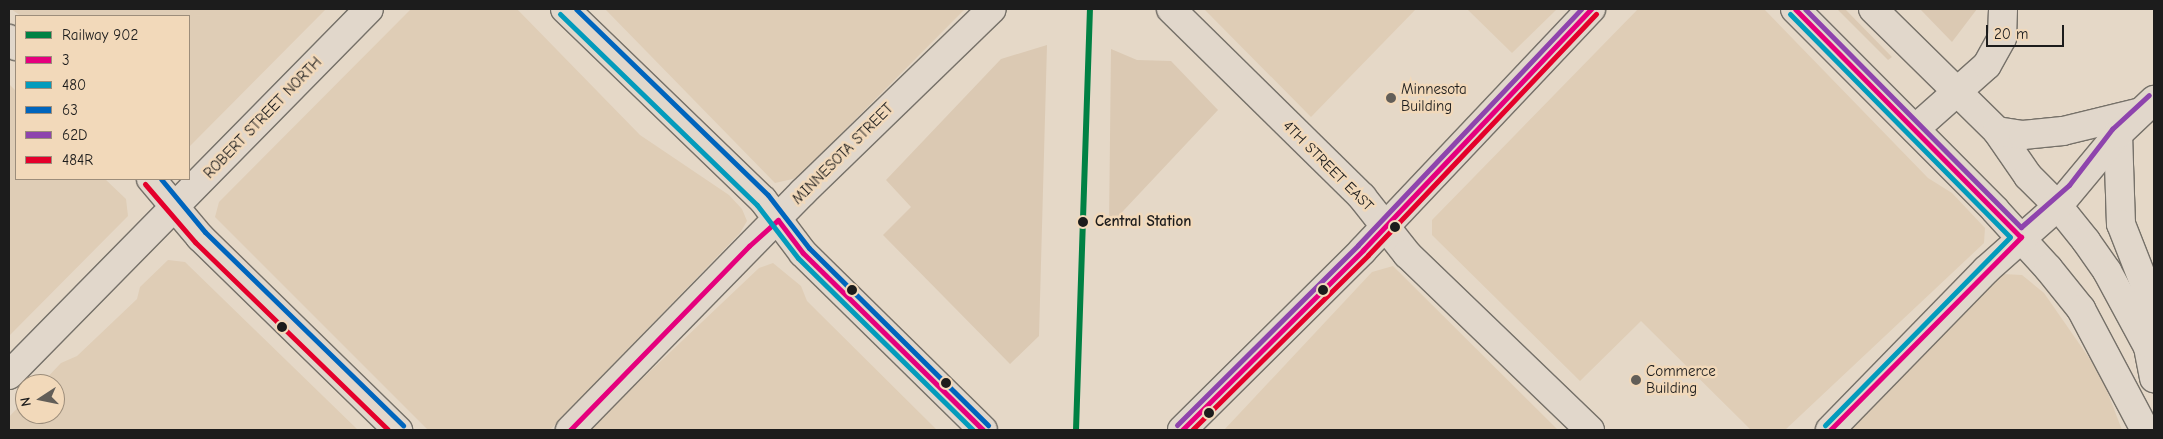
<!DOCTYPE html>
<html>
<head>
<meta charset="utf-8">
<style>
  body { margin:0 }
  #map { position:relative; width:2163px; height:439px; overflow:hidden; background:#e5d8c7; font-family:"Comic Neue",sans-serif }
  div>[style] { position:absolute }
  .built>* { inset:0; background:#dfcdb6 }
  .green>* { inset:0; background:#dbc9b3 }
  .roads { filter:drop-shadow(1px 0 #767169) drop-shadow(-1px 0 #767169) drop-shadow(0 1px #767169) drop-shadow(0 -1px #767169) }
  .street>* { height:28px; margin:-14px; padding:0 14px; transform-origin:14px; border-radius:14px; background:#e1d7cb }
  .secondary>* { height:28px; margin:-14px; padding:0 14px; transform-origin:14px; border-radius:14px; background:#e1d7cb }
  .bus-1>* { height:5px; margin:-2.5px; padding:0 2.5px; transform-origin:2.5px; border-radius:2.5px; background:#e5007d }
  .bus-2>* { height:5px; margin:-2.5px; padding:0 2.5px; transform-origin:2.5px; border-radius:2.5px; background:#039bbc }
  .bus-3>* { height:5px; margin:-2.5px; padding:0 2.5px; transform-origin:2.5px; border-radius:2.5px; background:#0065bd }
  .bus-4>* { height:5px; margin:-2.5px; padding:0 2.5px; transform-origin:2.5px; border-radius:2.5px; background:#8e44ad }
  .bus-5>* { height:5px; margin:-2.5px; padding:0 2.5px; transform-origin:2.5px; border-radius:2.5px; background:#e4002b }
  .rail-1>* { height:6px; margin:-3px; padding:0 3px; transform-origin:3px; border-radius:3px; background:#008144 }
  .dots>* { width:14px; height:14px; translate:-50% -50%; box-sizing:border-box; border:2px solid #f2d9ba; border-radius:50% }
  span { translate:-50% -50%; white-space:nowrap; text-align:center; line-height:1.15; -webkit-text-stroke:5px #f2d9ba; paint-order:stroke }
  .poi-label { font-size:15px; color:#1c1c1c }
  .left { translate:0 -50%; text-align:left }
  .street-label { font-size:15px; color:#1c1c1c }
  .stop-label { font-size:15px; color:#1c1c1c; font-weight:700 }
  .frame { position:absolute; inset:0; border:10px solid #1c1c1c; pointer-events:none }
  .legend { position:absolute; left:15px; top:15px; width:175px; height:165px; box-sizing:border-box; background:#f2d9ba; border:1px solid #9c8d7b; margin:0; padding:6px 9px; list-style:none; font-size:15px; color:#1c1c1c }
  .legend li { display:flex; align-items:center; gap:10px; height:25px }
  .legend b { width:25px; border:1px solid #9c8d7b }
  .north { position:absolute; left:15px; top:374px; width:50px; height:50px; box-sizing:border-box; background:#f2d9ba; border:1px solid #9c8d7b; border-radius:50%; rotate:259deg; font-size:14px; font-weight:700; line-height:20px; text-align:center; color:#1c1c1c }
  .north::after { content:''; display:block; margin:auto; width:18px; height:22px; background:#625e58; clip-path:polygon(50% 0,100% 100%,50% 72%,0 100%) }
  .scale { position:absolute; left:1986px; top:25px; width:78px; height:22px; box-sizing:border-box; border:2px solid #1c1c1c; border-top:0; padding-left:6px; font-size:15px; line-height:18px; white-space:nowrap; color:#1c1c1c; -webkit-text-stroke:4px #f2d9ba; paint-order:stroke }
</style>
</head>
<body>
<div id="map">
  <div class="built">
    <i style="clip-path:polygon(11px 9px,326px 9px,189px 147px,189px 16px,21px 16px)"></i>
    <i style="clip-path:polygon(411px 9px,517px 9px,640px 135px,729px 195px,742px 209px,747px 221px,740px 233px,550px 430px,428px 430px,215px 217px,219px 202px)"></i>
    <i style="clip-path:polygon(605px 9px,965px 9px,797px 178px,775px 183px)"></i>
    <i style="clip-path:polygon(1204px 9px,1416px 9px,1311px 117px)"></i>
    <i style="clip-path:polygon(1467px 9px,1557px 9px,1512px 53px)"></i>
    <i style="clip-path:polygon(1638px 9px,1764px 9px,1928px 178px,1952px 193px,1985px 228px,1984px 243px,1785px 430px,1751px 430px,1641px 321px,1580px 381px,1432px 235px,1432px 220px)"></i>
    <i style="clip-path:polygon(9px 84px,16px 91px,16px 179px,105px 179px,126px 199px,128px 216px,9px 336px)"></i>
    <i style="clip-path:polygon(168px 260px,185px 262px,358px 430px,9px 430px,9px 417px,25px 400px,25px 414px,55px 414px,55px 384px,41px 384px,61px 363px,77px 356px,137px 299px,140px 287px)"></i>
    <i style="clip-path:polygon(773px 263px,801px 286px,807px 301px,937px 430px,588px 430px,759px 268px)"></i>
    <i style="clip-path:polygon(1393px 266px,1558px 430px,1224px 430px,1372px 272px)"></i>
    <i style="clip-path:polygon(2003px 274px,2022px 275px,2044px 293px,2101px 375px,2122px 430px,1847px 430px)"></i>
  </div>
  <div class="green">
    <i style="clip-path:polygon(1837px 9px,1845px 9px,1892px 57px,1888px 60px)"></i>
    <i style="clip-path:polygon(1920px 9px,1977px 9px,1952px 42px)"></i>
    <i style="clip-path:polygon(1047px 45px,1039px 336px,1010px 364px,883px 235px,911px 207px,886px 180px,1001px 59px)"></i>
    <i style="clip-path:polygon(1111px 49px,1137px 60px,1171px 61px,1218px 110px,1109px 226px)"></i>
  </div>
  <div class="roads">
    <div class="street">
      <i style="left:1171px;top:9px;width:268px;rotate:44.5deg"></i>
      <i style="left:1362px;top:197px;width:73px;rotate:51.7deg"></i>
      <i style="left:1407px;top:254px;width:254px;rotate:43.9deg"></i>
      <i style="left:1915px;top:129px;width:96px;rotate:-41.6deg"></i>
      <i style="left:1987px;top:65px;width:31px;rotate:-61deg"></i>
      <i style="left:2002px;top:38px;width:29px;rotate:-88deg"></i>
      <i style="left:570px;top:430px;width:332px;rotate:-45.6deg"></i>
      <i style="left:802px;top:193px;width:264px;rotate:-44.1deg"></i>
      <i style="left:1182px;top:430px;width:255px;rotate:-44.8deg"></i>
      <i style="left:1363px;top:250px;width:332px;rotate:-46.6deg"></i>
    </div>
    <div class="secondary">
      <i style="left:565px;top:9px;width:275px;rotate:44deg"></i>
      <i style="left:763px;top:200px;width:66px;rotate:53deg"></i>
      <i style="left:803px;top:253px;width:252px;rotate:44.5deg"></i>
      <i style="left:1795px;top:9px;width:284px;rotate:45.1deg"></i>
      <i style="left:1995px;top:210px;width:79px;rotate:47.6deg"></i>
      <i style="left:2048px;top:268px;width:53px;rotate:51.2deg"></i>
      <i style="left:2081px;top:309px;width:137px;rotate:62.1deg"></i>
      <i style="left:1873px;top:9px;width:174px;rotate:44.5deg"></i>
      <i style="left:1997px;top:131px;width:55px;rotate:55.4deg"></i>
      <i style="left:2028px;top:176px;width:42px;rotate:45deg"></i>
      <i style="left:2058px;top:206px;width:45px;rotate:51.3deg"></i>
      <i style="left:2086px;top:241px;width:37px;rotate:55deg"></i>
      <i style="left:2107px;top:271px;width:86px;rotate:61.7deg"></i>
      <i style="left:2148px;top:347px;width:32px;rotate:79deg"></i>
      <i style="left:9px;top:39px;width:10px;rotate:45deg"></i>
      <i style="left:1997px;top:131px;width:26px;rotate:9deg"></i>
      <i style="left:2023px;top:135px;width:40px;rotate:-5.7deg"></i>
      <i style="left:2063px;top:131px;width:80px;rotate:-13.7deg"></i>
      <i style="left:2118px;top:134px;width:90px;rotate:88.1deg"></i>
      <i style="left:2121px;top:224px;width:74px;rotate:68.6deg"></i>
      <i style="left:2148px;top:293px;width:50px;rotate:90deg"></i>
      <i style="left:151px;top:179px;width:76px;rotate:49.8deg"></i>
      <i style="left:200px;top:237px;width:277px;rotate:44.3deg"></i>
      <i style="left:9px;top:375px;width:513px;rotate:-45.47deg"></i>
      <i style="left:1830px;top:430px;width:223px;rotate:-45.7deg"></i>
      <i style="left:1986px;top:270px;width:96px;rotate:-41.6deg"></i>
      <i style="left:2058px;top:206px;width:94px;rotate:-50.2deg"></i>
      <i style="left:2118px;top:134px;width:50px;rotate:-43.4deg"></i>
    </div>
  </div>
  <div class="bus-1">
    <i style="left:1795px;top:9px;width:321px;rotate:45.3deg"></i>
    <i style="left:778px;top:220px;width:41px;rotate:52.9deg"></i>
    <i style="left:803px;top:253px;width:252px;rotate:44.5deg"></i>
    <i style="left:570px;top:430px;width:257px;rotate:-45.8deg"></i>
    <i style="left:749px;top:246px;width:39px;rotate:-42deg"></i>
    <i style="left:1182px;top:430px;width:255px;rotate:-44.8deg"></i>
    <i style="left:1363px;top:250px;width:332px;rotate:-46.6deg"></i>
    <i style="left:1830px;top:430px;width:272px;rotate:-45.3deg"></i>
  </div>
  <div class="bus-2">
    <i style="left:560px;top:14px;width:274px;rotate:44.1deg"></i>
    <i style="left:757px;top:205px;width:67px;rotate:52.3deg"></i>
    <i style="left:798px;top:258px;width:245px;rotate:44.5deg"></i>
    <i style="left:1790px;top:14px;width:313px;rotate:45.4deg"></i>
    <i style="left:2010px;top:237px;width:264px;rotate:134.5deg"></i>
  </div>
  <div class="bus-3">
    <i style="left:576px;top:9px;width:267px;rotate:44.1deg"></i>
    <i style="left:768px;top:195px;width:67px;rotate:52.3deg"></i>
    <i style="left:809px;top:248px;width:252px;rotate:44.7deg"></i>
    <i style="left:161px;top:179px;width:69px;rotate:50.3deg"></i>
    <i style="left:205px;top:232px;width:277px;rotate:44.3deg"></i>
  </div>
  <div class="bus-4">
    <i style="left:1805px;top:9px;width:307px;rotate:45.3deg"></i>
    <i style="left:2021px;top:227px;width:64px;rotate:-41.2deg"></i>
    <i style="left:2069px;top:185px;width:71px;rotate:-52.5deg"></i>
    <i style="left:2112px;top:129px;width:50px;rotate:-42.6deg"></i>
    <i style="left:1177px;top:425px;width:255px;rotate:-44.8deg"></i>
    <i style="left:1358px;top:245px;width:325px;rotate:-46.6deg"></i>
  </div>
  <div class="bus-5">
    <i style="left:145px;top:184px;width:77px;rotate:49.2deg"></i>
    <i style="left:195px;top:242px;width:269px;rotate:44.2deg"></i>
    <i style="left:1192px;top:430px;width:248px;rotate:-44.8deg"></i>
    <i style="left:1368px;top:255px;width:332px;rotate:-46.6deg"></i>
  </div>
  <div class="rail-1">
    <i style="left:1076px;top:430px;width:421px;rotate:-88.1deg"></i>
  </div>
  <div class="dots">
    <i style="left:1391px;top:98px;background:#625e58"></i>
    <i style="left:1083px;top:222px;background:#1c1c1c"></i>
    <i style="left:1395px;top:227px;background:#1c1c1c"></i>
    <i style="left:852px;top:290px;background:#1c1c1c"></i>
    <i style="left:1323px;top:290px;background:#1c1c1c"></i>
    <i style="left:282px;top:327px;background:#1c1c1c"></i>
    <i style="left:1636px;top:380px;background:#625e58"></i>
    <i style="left:946px;top:383px;background:#1c1c1c"></i>
    <i style="left:1209px;top:413px;background:#1c1c1c"></i>
  </div>
  <div class="poi-label">
    <span class="left" style="left:1401px;top:98px">Minnesota<br>Building</span>
    <span class="left" style="left:1646px;top:380px">Commerce<br>Building</span>
  </div>
  <div class="street-label">
    <span style="left:263px;top:118px;rotate:-46deg">ROBERT STREET NORTH</span>
    <span style="left:843px;top:154px;rotate:-45deg">MINNESOTA STREET</span>
    <span style="left:1328px;top:166px;rotate:45deg">4TH STREET EAST</span>
  </div>
  <div class="stop-label">
    <span class="left" style="left:1095px;top:222px">Central Station</span>
  </div>
  <div class="frame"></div>
  <ul class="legend">
  <li><b style="height:6px;background:#008144"></b>Railway 902</li>
  <li><b style="height:6px;background:#e5007d"></b>3</li>
  <li><b style="height:6px;background:#039bbc"></b>480</li>
  <li><b style="height:6px;background:#0065bd"></b>63</li>
  <li><b style="height:6px;background:#8e44ad"></b>62D</li>
  <li><b style="height:6px;background:#e4002b"></b>484R</li>
  </ul>
  <div class="north">N</div>
  <div class="scale">20 m</div>
</div>
</body>
</html>
